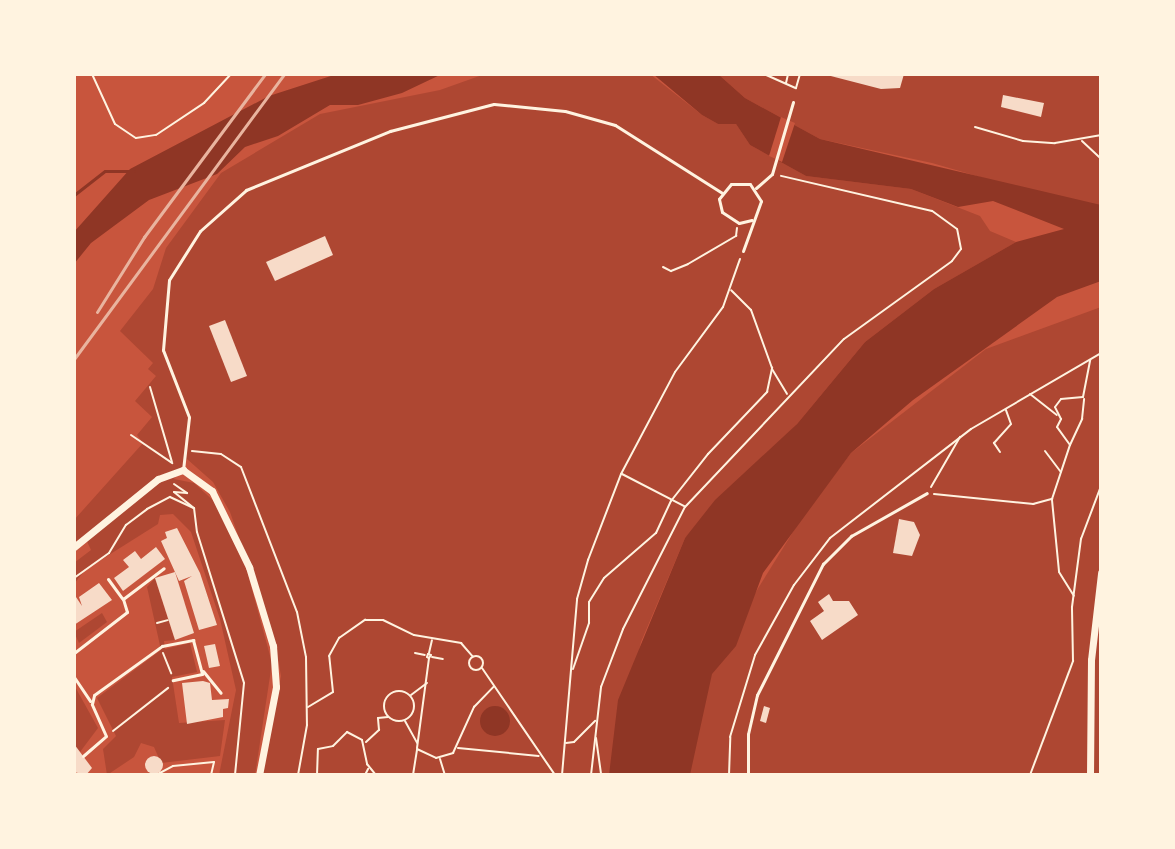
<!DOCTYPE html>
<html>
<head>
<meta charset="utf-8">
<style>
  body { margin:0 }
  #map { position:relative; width:1175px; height:849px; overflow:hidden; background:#c8553d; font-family:Overpass,sans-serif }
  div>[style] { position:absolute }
  .green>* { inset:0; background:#ae4732 }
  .water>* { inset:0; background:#8f3625 }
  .round { border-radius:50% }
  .pier>* { inset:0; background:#c8553d }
  .stream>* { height:3px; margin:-1.5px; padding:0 1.5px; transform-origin:1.5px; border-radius:1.5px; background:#8f3625 }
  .building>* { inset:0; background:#f7dbc8 }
  .path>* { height:2px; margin:-1px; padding:0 1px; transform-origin:1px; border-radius:1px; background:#fff3e0 }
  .path>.ring { margin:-1px; padding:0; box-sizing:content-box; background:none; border:2px solid #fff3e0; border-radius:50% }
  .service>* { height:3px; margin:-1.5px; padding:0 1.5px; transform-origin:1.5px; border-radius:1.5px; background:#fff3e0 }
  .minor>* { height:7px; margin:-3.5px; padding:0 3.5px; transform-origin:3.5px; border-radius:3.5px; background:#fff3e0 }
  .rail>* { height:3px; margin:-1.5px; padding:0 1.5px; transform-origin:1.5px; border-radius:1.5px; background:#e9b49f }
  span { translate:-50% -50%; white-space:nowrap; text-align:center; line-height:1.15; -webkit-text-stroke:7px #fff3e0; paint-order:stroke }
  .frame { position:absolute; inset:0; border:76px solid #fff3e0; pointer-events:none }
</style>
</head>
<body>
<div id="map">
  <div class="green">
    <i style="clip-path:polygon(485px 74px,650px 74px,702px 115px,718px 124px,736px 124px,750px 145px,806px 176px,911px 189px,980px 216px,990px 231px,1016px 242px,934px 289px,865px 342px,797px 424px,685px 538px,641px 642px,610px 775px,262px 775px,281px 676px,275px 642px,230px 512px,213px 482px,187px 459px,174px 479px,194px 483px,217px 504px,247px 571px,272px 663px,255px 775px,219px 775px,236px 690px,220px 619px,191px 532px,173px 514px,160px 515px,158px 524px,85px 570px,74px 584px,74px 563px,91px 550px,85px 537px,74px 543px,74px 520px,143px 443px,137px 435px,152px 417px,135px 401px,156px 376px,148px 369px,153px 363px,120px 331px,153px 289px,166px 248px,221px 173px,320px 114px,440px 90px)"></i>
    <i style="clip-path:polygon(718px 74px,1101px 74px,1101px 212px,932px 163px,820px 139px,745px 98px)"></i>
    <i style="clip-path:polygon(1101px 307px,1101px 775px,689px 775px,693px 729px,706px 684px,736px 624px,801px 519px,851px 453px,986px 349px)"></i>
    <i style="clip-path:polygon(155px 578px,175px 640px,164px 641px,165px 649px,190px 643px,197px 672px,172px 677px,179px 723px,225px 720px,220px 756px,161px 763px,154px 747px,141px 743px,134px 757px,107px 775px,103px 749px,116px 736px,97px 698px,161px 650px,147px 587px)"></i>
    <i style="clip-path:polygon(102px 613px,107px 622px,79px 643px,74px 632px)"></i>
    <i style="clip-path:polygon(74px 685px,98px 728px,80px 752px,74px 744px)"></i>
  </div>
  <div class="water">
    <i style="clip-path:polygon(337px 74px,442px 74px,402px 93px,358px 105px,330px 105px,278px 136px,245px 147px,217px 174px,149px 200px,91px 243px,74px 264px,74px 232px,130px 169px,269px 96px)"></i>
    <i style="clip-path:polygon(653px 74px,718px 74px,745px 98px,820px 139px,1101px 205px,1101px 281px,1057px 297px,913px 400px,851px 453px,763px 573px,736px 646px,712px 674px,690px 775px,609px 775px,618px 700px,685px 538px,715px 500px,797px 424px,865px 342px,934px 289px,1016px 242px,1064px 229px,993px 201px,958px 207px,911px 189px,806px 176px,750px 145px,736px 124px,718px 124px,702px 115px)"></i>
    <i class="round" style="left:480px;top:706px;width:30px;height:30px"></i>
  </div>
  <div class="pier">
    <i style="clip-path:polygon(781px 117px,795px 123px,782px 162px,769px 156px)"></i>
  </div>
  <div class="stream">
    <i style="left:74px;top:195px;width:39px;rotate:-38deg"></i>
    <i style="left:105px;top:171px;width:29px"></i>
  </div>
  <div class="building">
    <i style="clip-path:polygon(823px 74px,904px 74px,900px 88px,881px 89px)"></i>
    <i style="clip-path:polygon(1003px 95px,1044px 103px,1041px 117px,1001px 107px)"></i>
    <i style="clip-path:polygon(325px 236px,333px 255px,275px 281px,266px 262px)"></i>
    <i style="clip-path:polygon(225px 320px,247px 376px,231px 382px,209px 326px)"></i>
    <i style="clip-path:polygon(899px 519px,914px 522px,920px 535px,912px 556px,893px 553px)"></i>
    <i style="clip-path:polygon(177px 528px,200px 573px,217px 625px,199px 630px,184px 581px,192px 576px,179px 581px,161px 541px,167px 538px,165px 532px)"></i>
    <i style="clip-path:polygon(156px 547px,165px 559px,123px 591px,114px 578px,129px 567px,123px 560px,135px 551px,141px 559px)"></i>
    <i style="clip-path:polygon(175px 572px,194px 633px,175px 640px,155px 578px)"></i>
    <i style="clip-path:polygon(99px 583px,112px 600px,74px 625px,74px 594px,82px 606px,79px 597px)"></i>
    <i style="clip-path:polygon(829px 594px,833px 601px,849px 601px,858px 615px,822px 640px,810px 621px,824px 611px,818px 602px)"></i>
    <i style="clip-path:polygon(215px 644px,220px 666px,209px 668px,204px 646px)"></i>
    <i style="clip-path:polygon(203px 681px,210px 683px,212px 700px,229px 699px,228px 708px,223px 709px,223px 717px,187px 724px,182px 683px)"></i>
    <i style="clip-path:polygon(764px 706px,770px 708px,766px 723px,760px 721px)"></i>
    <i style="clip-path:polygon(74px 744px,92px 768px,86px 775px,74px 772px)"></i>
    <i class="round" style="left:145px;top:756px;width:18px;height:18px"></i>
  </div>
  <div class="path">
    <i style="left:92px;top:74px;width:55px;rotate:65.3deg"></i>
    <i style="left:115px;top:124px;width:25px;rotate:34deg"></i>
    <i style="left:136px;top:138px;width:20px;rotate:-9deg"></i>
    <i style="left:156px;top:135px;width:58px;rotate:-33.7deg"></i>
    <i style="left:204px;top:103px;width:40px;rotate:-47deg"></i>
    <i style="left:764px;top:74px;width:35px;rotate:24deg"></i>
    <i style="left:796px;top:88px;width:15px;rotate:-74deg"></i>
    <i style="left:786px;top:83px;width:9px;rotate:-77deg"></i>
    <i style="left:975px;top:127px;width:50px;rotate:16.3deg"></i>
    <i style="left:1023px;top:141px;width:32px;rotate:4deg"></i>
    <i style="left:1055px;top:143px;width:47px;rotate:-9.9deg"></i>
    <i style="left:1082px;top:141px;width:26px;rotate:43deg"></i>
    <i style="left:663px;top:267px;width:9px;rotate:27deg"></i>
    <i style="left:671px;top:271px;width:18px;rotate:-22deg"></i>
    <i style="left:688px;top:264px;width:56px;rotate:-30.3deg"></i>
    <i style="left:736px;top:236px;width:8px;rotate:-83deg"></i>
    <i style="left:772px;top:369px;width:29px;rotate:59deg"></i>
    <i style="left:150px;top:387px;width:78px;rotate:73.7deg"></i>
    <i style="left:1030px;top:394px;width:34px;rotate:38deg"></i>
    <i style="left:131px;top:435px;width:50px;rotate:34.3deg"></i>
    <i style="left:1070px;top:445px;width:29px;rotate:-65deg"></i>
    <i style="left:1082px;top:419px;width:20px;rotate:-84deg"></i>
    <i style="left:192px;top:451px;width:29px;rotate:6deg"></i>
    <i style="left:221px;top:454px;width:24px;rotate:33deg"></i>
    <i style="left:241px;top:467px;width:155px;rotate:68.9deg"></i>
    <i style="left:297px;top:612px;width:46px;rotate:78.7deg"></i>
    <i style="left:306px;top:657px;width:68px;rotate:89.2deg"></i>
    <i style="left:307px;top:725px;width:51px;rotate:100.2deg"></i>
    <i style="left:1045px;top:451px;width:26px;rotate:53deg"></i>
    <i style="left:1000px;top:452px;width:11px;rotate:-124deg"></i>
    <i style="left:994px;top:443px;width:25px;rotate:-48deg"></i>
    <i style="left:1011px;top:424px;width:15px;rotate:-110deg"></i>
    <i style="left:622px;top:474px;width:70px;rotate:27.3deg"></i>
    <i style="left:174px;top:484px;width:16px;rotate:35deg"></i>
    <i style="left:187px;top:493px;width:13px;rotate:-176deg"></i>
    <i style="left:174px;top:492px;width:26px;rotate:39deg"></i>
    <i style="left:931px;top:487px;width:58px;rotate:-59.9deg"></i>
    <i style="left:934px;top:494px;width:100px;rotate:5.8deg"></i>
    <i style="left:1033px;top:504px;width:20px;rotate:-15deg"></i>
    <i style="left:1052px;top:499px;width:57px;rotate:-71.6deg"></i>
    <i style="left:1070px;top:445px;width:22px;rotate:-126deg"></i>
    <i style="left:1057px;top:427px;width:9px;rotate:-63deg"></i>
    <i style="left:1061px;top:419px;width:13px;rotate:-117deg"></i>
    <i style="left:1055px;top:407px;width:10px;rotate:-53deg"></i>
    <i style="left:1061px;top:399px;width:22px;rotate:-5deg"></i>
    <i style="left:1083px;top:397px;width:38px;rotate:-79deg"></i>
    <i style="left:1052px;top:500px;width:72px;rotate:84.4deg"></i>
    <i style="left:1059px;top:572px;width:28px;rotate:58deg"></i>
    <i style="left:74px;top:578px;width:43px;rotate:-35.5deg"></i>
    <i style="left:109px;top:553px;width:33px;rotate:-59deg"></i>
    <i style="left:126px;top:525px;width:26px;rotate:-37deg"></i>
    <i style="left:147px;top:509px;width:26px;rotate:-28deg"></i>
    <i style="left:170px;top:497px;width:26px;rotate:25deg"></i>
    <i style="left:194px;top:508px;width:24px;rotate:83deg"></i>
    <i style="left:197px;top:532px;width:158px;rotate:72.7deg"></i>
    <i style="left:244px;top:683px;width:92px;rotate:95.6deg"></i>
    <i style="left:157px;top:623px;width:11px;rotate:-15deg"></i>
    <i style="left:163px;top:653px;width:22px;rotate:68deg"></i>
    <i style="left:415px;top:653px;width:10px;rotate:11deg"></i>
    <i style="left:429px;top:653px;width:13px;rotate:-77deg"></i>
    <i style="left:428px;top:654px;width:3px;rotate:18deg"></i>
    <i style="left:431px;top:655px;width:4px;rotate:124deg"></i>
    <i style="left:429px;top:658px;width:2px;rotate:-153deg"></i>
    <i style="left:427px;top:657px;width:3px;rotate:-72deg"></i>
    <i class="ring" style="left:469px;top:656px;width:12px;height:12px"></i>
    <i style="left:432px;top:657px;width:11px;rotate:10deg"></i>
    <i style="left:482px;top:668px;width:130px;rotate:55.7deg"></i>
    <i style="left:573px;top:669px;width:49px;rotate:-70.8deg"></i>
    <i style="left:589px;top:623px;width:21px;rotate:-90deg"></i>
    <i style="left:589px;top:602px;width:28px;rotate:-58deg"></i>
    <i style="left:604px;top:578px;width:69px;rotate:-40.9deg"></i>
    <i style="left:656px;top:533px;width:35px;rotate:-65deg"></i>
    <i style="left:671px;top:501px;width:60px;rotate:-51.8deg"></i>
    <i style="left:708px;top:454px;width:86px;rotate:-46.4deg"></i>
    <i style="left:767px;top:392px;width:25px;rotate:-78deg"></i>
    <i style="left:772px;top:368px;width:62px;rotate:-109.9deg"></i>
    <i style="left:751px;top:310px;width:28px;rotate:-135deg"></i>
    <i class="ring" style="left:384px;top:691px;width:28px;height:28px"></i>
    <i style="left:411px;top:695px;width:20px;rotate:-37deg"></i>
    <i style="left:308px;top:707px;width:29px;rotate:-31deg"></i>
    <i style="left:333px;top:692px;width:36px;rotate:-96deg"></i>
    <i style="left:329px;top:656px;width:21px;rotate:-61deg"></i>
    <i style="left:339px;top:638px;width:32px;rotate:-35deg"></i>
    <i style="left:365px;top:620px;width:18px"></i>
    <i style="left:383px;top:620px;width:34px;rotate:26deg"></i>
    <i style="left:414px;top:635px;width:48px;rotate:9.7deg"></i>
    <i style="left:461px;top:643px;width:18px;rotate:49deg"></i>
    <i style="left:405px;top:721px;width:25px;rotate:61deg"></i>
    <i style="left:113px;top:731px;width:70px;rotate:-38deg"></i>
    <i style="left:596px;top:738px;width:37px;rotate:82deg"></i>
    <i style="left:366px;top:742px;width:18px;rotate:-43deg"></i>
    <i style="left:379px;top:730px;width:12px;rotate:-95deg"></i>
    <i style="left:378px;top:718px;width:10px;rotate:-6deg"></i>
    <i style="left:566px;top:743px;width:8px;rotate:-7deg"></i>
    <i style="left:574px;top:742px;width:30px;rotate:-45deg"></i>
    <i style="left:417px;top:748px;width:91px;rotate:-82.4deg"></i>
    <i style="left:458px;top:748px;width:81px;rotate:5.6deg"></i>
    <i style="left:440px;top:759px;width:17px;rotate:73deg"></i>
    <i style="left:156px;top:775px;width:19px;rotate:-28deg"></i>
    <i style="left:173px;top:766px;width:41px;rotate:-5.6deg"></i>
    <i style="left:214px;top:762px;width:13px;rotate:103deg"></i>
    <i style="left:317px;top:775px;width:26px;rotate:-88deg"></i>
    <i style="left:318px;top:749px;width:15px;rotate:-11deg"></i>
    <i style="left:333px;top:746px;width:20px;rotate:-45deg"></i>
    <i style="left:347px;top:732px;width:17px;rotate:28deg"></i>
    <i style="left:362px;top:740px;width:25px;rotate:78deg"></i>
    <i style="left:367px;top:764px;width:14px;rotate:51deg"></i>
    <i style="left:365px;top:775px;width:7px;rotate:-63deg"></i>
    <i style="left:413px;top:775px;width:26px;rotate:-81deg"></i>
    <i style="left:417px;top:749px;width:21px;rotate:25deg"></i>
    <i style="left:436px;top:758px;width:18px;rotate:-16deg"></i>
    <i style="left:453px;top:753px;width:51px;rotate:-65.5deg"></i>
    <i style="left:474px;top:707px;width:28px;rotate:-46deg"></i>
    <i style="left:562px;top:775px;width:177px;rotate:-85.1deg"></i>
    <i style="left:577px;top:599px;width:41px;rotate:-74.2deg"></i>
    <i style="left:588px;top:560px;width:92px;rotate:-69deg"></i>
    <i style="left:621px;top:474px;width:115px;rotate:-62.1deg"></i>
    <i style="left:675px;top:372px;width:81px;rotate:-53.6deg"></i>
    <i style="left:723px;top:307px;width:51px;rotate:-70.5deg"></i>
    <i style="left:591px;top:775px;width:89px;rotate:-83.5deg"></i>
    <i style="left:601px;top:687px;width:62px;rotate:-69.2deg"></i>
    <i style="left:623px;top:629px;width:137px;rotate:-63.1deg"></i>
    <i style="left:685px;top:507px;width:231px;rotate:-46.6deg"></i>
    <i style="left:844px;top:339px;width:133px;rotate:-35.8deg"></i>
    <i style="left:952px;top:261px;width:15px;rotate:-53deg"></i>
    <i style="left:961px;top:249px;width:20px;rotate:-101deg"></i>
    <i style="left:957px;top:229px;width:31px;rotate:-144deg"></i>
    <i style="left:932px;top:211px;width:155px;rotate:-166.9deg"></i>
    <i style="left:729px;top:775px;width:38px;rotate:-88deg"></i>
    <i style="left:730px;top:737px;width:86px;rotate:-73deg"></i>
    <i style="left:755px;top:655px;width:80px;rotate:-60.9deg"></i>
    <i style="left:794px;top:585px;width:59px;rotate:-52.5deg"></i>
    <i style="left:830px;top:538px;width:178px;rotate:-37.7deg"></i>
    <i style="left:971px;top:429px;width:151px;rotate:-30.3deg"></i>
    <i style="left:1030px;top:775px;width:122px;rotate:-69.3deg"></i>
    <i style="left:1073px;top:661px;width:54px;rotate:-91.1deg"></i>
    <i style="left:1072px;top:607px;width:69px;rotate:-82.5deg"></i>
    <i style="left:1081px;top:539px;width:57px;rotate:-69.3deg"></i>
  </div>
  <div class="service">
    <i style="left:756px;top:188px;width:21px;rotate:-41deg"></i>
    <i style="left:772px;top:174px;width:75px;rotate:-73.7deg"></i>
    <i style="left:743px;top:251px;width:53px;rotate:-70.2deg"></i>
    <i style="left:761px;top:201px;width:20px;rotate:-123deg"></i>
    <i style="left:750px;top:184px;width:19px;rotate:180deg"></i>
    <i style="left:731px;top:184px;width:19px;rotate:129deg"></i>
    <i style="left:719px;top:199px;width:13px;rotate:77deg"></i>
    <i style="left:722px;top:212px;width:20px;rotate:33deg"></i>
    <i style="left:739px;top:223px;width:13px;rotate:-13deg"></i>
    <i style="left:183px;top:470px;width:53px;rotate:-83.5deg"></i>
    <i style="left:189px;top:417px;width:72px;rotate:-111.2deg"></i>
    <i style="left:163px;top:350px;width:70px;rotate:-85.1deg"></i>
    <i style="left:169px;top:280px;width:58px;rotate:-57.7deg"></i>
    <i style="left:200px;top:231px;width:62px;rotate:-41.7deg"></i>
    <i style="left:246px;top:190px;width:156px;rotate:-22.3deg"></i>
    <i style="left:390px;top:131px;width:107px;rotate:-14.6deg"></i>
    <i style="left:494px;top:104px;width:71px;rotate:5.6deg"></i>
    <i style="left:565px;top:111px;width:52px;rotate:15.6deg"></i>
    <i style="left:615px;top:125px;width:127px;rotate:32.4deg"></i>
    <i style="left:108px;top:579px;width:24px;rotate:54deg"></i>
    <i style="left:74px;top:653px;width:67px;rotate:-37.7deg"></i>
    <i style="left:127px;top:612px;width:14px;rotate:-107deg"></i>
    <i style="left:123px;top:599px;width:51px;rotate:-37.1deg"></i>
    <i style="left:203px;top:671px;width:28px;rotate:51deg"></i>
    <i style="left:74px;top:677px;width:29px;rotate:56deg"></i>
    <i style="left:83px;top:756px;width:30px;rotate:-41deg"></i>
    <i style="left:106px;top:736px;width:35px;rotate:-114deg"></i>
    <i style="left:92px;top:704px;width:9px;rotate:-77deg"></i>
    <i style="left:94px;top:695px;width:84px;rotate:-35.8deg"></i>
    <i style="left:162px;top:646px;width:32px;rotate:-11deg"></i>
    <i style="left:193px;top:640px;width:35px;rotate:75deg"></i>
    <i style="left:202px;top:674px;width:30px;rotate:168deg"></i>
    <i style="left:748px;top:775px;width:41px;rotate:-90deg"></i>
    <i style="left:748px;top:734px;width:40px;rotate:-77deg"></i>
    <i style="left:757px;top:695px;width:147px;rotate:-63.3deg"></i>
    <i style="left:823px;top:564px;width:40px;rotate:-45deg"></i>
    <i style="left:851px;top:536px;width:87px;rotate:-29.5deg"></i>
  </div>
  <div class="minor">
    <i style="left:74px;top:547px;width:108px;rotate:-39deg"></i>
    <i style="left:158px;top:479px;width:27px;rotate:-20deg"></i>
    <i style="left:183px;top:470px;width:36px;rotate:36deg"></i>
    <i style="left:212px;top:491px;width:85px;rotate:64deg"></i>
    <i style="left:249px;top:567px;width:83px;rotate:73.1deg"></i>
    <i style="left:273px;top:646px;width:41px;rotate:85.8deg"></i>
    <i style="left:276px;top:687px;width:90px;rotate:100.9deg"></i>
    <i style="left:1090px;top:775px;width:115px;rotate:-89.5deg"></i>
    <i style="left:1091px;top:660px;width:88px;rotate:-83.4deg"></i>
  </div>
  <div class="rail">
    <i style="left:97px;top:312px;width:89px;rotate:-57.9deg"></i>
    <i style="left:144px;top:237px;width:203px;rotate:-53.4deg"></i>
    <i style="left:74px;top:359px;width:354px;rotate:-53.6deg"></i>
  </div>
  <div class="frame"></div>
</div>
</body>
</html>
